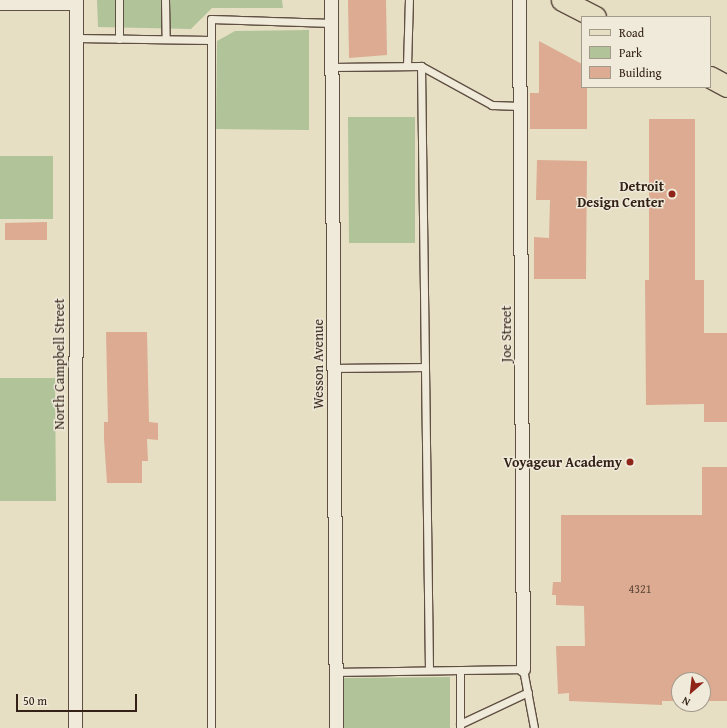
<!DOCTYPE html>
<html>
<head>
<meta charset="utf-8">
<style>
  body { margin:0 }
  #map { position:relative; width:727px; height:728px; overflow:hidden; background:#e7dfc4; font-family:"Gentium Book Plus",serif }
  div>[style] { position:absolute }
  .green>* { inset:0; background:#b0c399 }
  .building>* { inset:0; background:#dcab92 }
  .roads { filter:drop-shadow(1px 0 #605043) drop-shadow(-1px 0 #605043) drop-shadow(0 1px #605043) drop-shadow(0 -1px #605043) }
  .service>* { height:7px; margin:-3.5px; padding:0 3.5px; transform-origin:3.5px; border-radius:3.5px; background:#efead9 }
  .minor>* { height:13px; margin:-6.5px; padding:0 6.5px; transform-origin:6.5px; border-radius:6.5px; background:#efead9 }
  .primary>* { height:21px; margin:-10.5px; padding:0 10.5px; transform-origin:10.5px; border-radius:10.5px; background:#e7dfc4 }
  .dots>* { width:11px; height:11px; translate:-50% -50%; box-sizing:border-box; border:2px solid #efead9; border-radius:50% }
  span { translate:-50% -50%; white-space:nowrap; text-align:center; line-height:1.15; -webkit-text-stroke:3px #efead9; paint-order:stroke }
  .number-label { font-size:12px; color:#5d4436 }
  .number-label span { -webkit-text-stroke-width:0 }
  .poi-label { font-size:14px; color:#332118; font-weight:700 }
  .right { translate:-100% -50%; text-align:right }
  .street-label { font-size:14px; color:#332118 }
  .legend { position:absolute; left:581px; top:16px; width:130px; height:72px; box-sizing:border-box; background:#efead9; border:1px solid #a49a8c; margin:0; padding:5px 7px; list-style:none; font-size:12px; color:#332118 }
  .legend li { display:flex; align-items:center; gap:8px; height:20px }
  .legend b { width:20px; border:1px solid #a49a8c }
  .north { position:absolute; left:671px; top:672px; width:40px; height:40px; box-sizing:border-box; background:#efead9; border:1px solid #a49a8c; border-radius:50%; rotate:208deg; font-size:11px; font-weight:700; line-height:16px; text-align:center; color:#332118 }
  .north::after { content:''; display:block; margin:auto; width:14px; height:18px; background:#8f2418; clip-path:polygon(50% 0,100% 100%,50% 72%,0 100%) }
  .scale { position:absolute; left:16px; top:694px; width:121px; height:18px; box-sizing:border-box; border:2px solid #332118; border-top:0; padding-left:5px; font-size:12px; line-height:14px; white-space:nowrap; color:#332118; -webkit-text-stroke:3px #efead9; paint-order:stroke }
</style>
</head>
<body>
<div id="map">
  <div class="green">
    <i style="clip-path:polygon(97px 0,282px 0,283px 8px,212px 8px,191px 29px,98px 27px)"></i>
    <i style="clip-path:polygon(309px 30px,309px 130px,216px 129px,217px 41px,235px 31px)"></i>
    <i style="clip-path:polygon(348px 117px,415px 117px,415px 243px,349px 243px)"></i>
    <i style="clip-path:polygon(0 156px,53px 156px,53px 219px,0 219px)"></i>
    <i style="clip-path:polygon(0 378px,55px 378px,56px 501px,0 501px)"></i>
    <i style="clip-path:polygon(450px 677px,450px 728px,344px 728px,343px 678px)"></i>
  </div>
  <div class="building">
    <i style="clip-path:polygon(348px 0,386px 0,387px 55px,349px 58px)"></i>
    <i style="clip-path:polygon(539px 41px,582px 64px,582px 87px,587px 87px,587px 129px,530px 129px,530px 93px,539px 93px)"></i>
    <i style="clip-path:polygon(649px 119px,695px 119px,695px 280px,704px 280px,704px 333px,727px 333px,727px 422px,704px 422px,704px 404px,646px 405px,645px 280px,649px 280px)"></i>
    <i style="clip-path:polygon(537px 160px,587px 161px,586px 279px,534px 279px,534px 237px,549px 238px,550px 200px,536px 200px)"></i>
    <i style="clip-path:polygon(47px 222px,47px 240px,5px 240px,5px 223px)"></i>
    <i style="clip-path:polygon(106px 332px,147px 332px,149px 422px,158px 423px,158px 440px,147px 439px,148px 461px,142px 461px,142px 483px,107px 483px,104px 439px,104px 422px,108px 422px)"></i>
    <i style="clip-path:polygon(702px 467px,727px 467px,727px 701px,703px 701px,703px 680px,679px 680px,679px 701px,662px 701px,662px 705px,569px 701px,569px 693px,558px 694px,556px 646px,585px 646px,584px 606px,556px 605px,556px 595px,552px 595px,553px 582px,561px 582px,561px 515px,702px 515px)"></i>
  </div>
  <div class="roads">
    <div class="service">
      <i style="left:119px;top:0;width:39px;rotate:90deg"></i>
      <i style="left:165px;top:0;width:39px;rotate:89deg"></i>
      <i style="left:76px;top:38px;width:135px;rotate:0.8deg"></i>
      <i style="left:407px;top:66px;width:66px;rotate:-88.3deg"></i>
      <i style="left:421px;top:66px;width:604px;rotate:89.24deg"></i>
      <i style="left:332px;top:67px;width:89px;rotate:-0.6deg"></i>
      <i style="left:421px;top:66px;width:81px;rotate:28.8deg"></i>
      <i style="left:492px;top:105px;width:28px;rotate:2deg"></i>
      <i style="left:334px;top:368px;width:91px;rotate:-0.6deg"></i>
      <i style="left:460px;top:670px;width:58px;rotate:90deg"></i>
      <i style="left:336px;top:672px;width:187px;rotate:-0.9deg"></i>
      <i style="left:523px;top:669px;width:60px;rotate:79.4deg"></i>
      <i style="left:460px;top:724px;width:75px;rotate:-25.2deg"></i>
      <i style="left:211px;top:728px;width:709px;rotate:-90deg"></i>
      <i style="left:211px;top:19px;width:121px;rotate:1.9deg"></i>
    </div>
    <div class="minor">
      <i style="left:331px;top:0;width:728px;rotate:89.61deg"></i>
      <i style="left:519px;top:0;width:669px;rotate:89.66deg"></i>
      <i style="left:0;top:3px;width:76px"></i>
      <i style="left:75px;top:728px;width:728px;rotate:-89.92deg"></i>
    </div>
    <div class="primary">
      <i style="left:562px;top:0;width:37px;rotate:27deg"></i>
      <i style="left:710px;top:77px;width:19px;rotate:28deg"></i>
    </div>
  </div>
  <div class="dots">
    <i style="left:672px;top:194px;background:#8f2418"></i>
    <i style="left:630px;top:462px;background:#8f2418"></i>
  </div>
  <div class="number-label">
    <span style="left:640px;top:589px">4321</span>
  </div>
  <div class="poi-label">
    <span class="right" style="left:664px;top:194px">Detroit<br>Design Center</span>
    <span class="right" style="left:622px;top:462px">Voyageur Academy</span>
  </div>
  <div class="street-label">
    <span style="left:506px;top:334px;rotate:-90deg">Joe Street</span>
    <span style="left:59px;top:364px;rotate:-90deg">North Campbell Street</span>
    <span style="left:318px;top:364px;rotate:-90deg">Wesson Avenue</span>
  </div>
  <ul class="legend">
  <li><b style="height:5px;background:#e7dfc4"></b>Road</li>
  <li><b style="height:11px;background:#b0c399"></b>Park</li>
  <li><b style="height:11px;background:#dcab92"></b>Building</li>
  </ul>
  <div class="north">N</div>
  <div class="scale">50 m</div>
</div>
</body>
</html>
